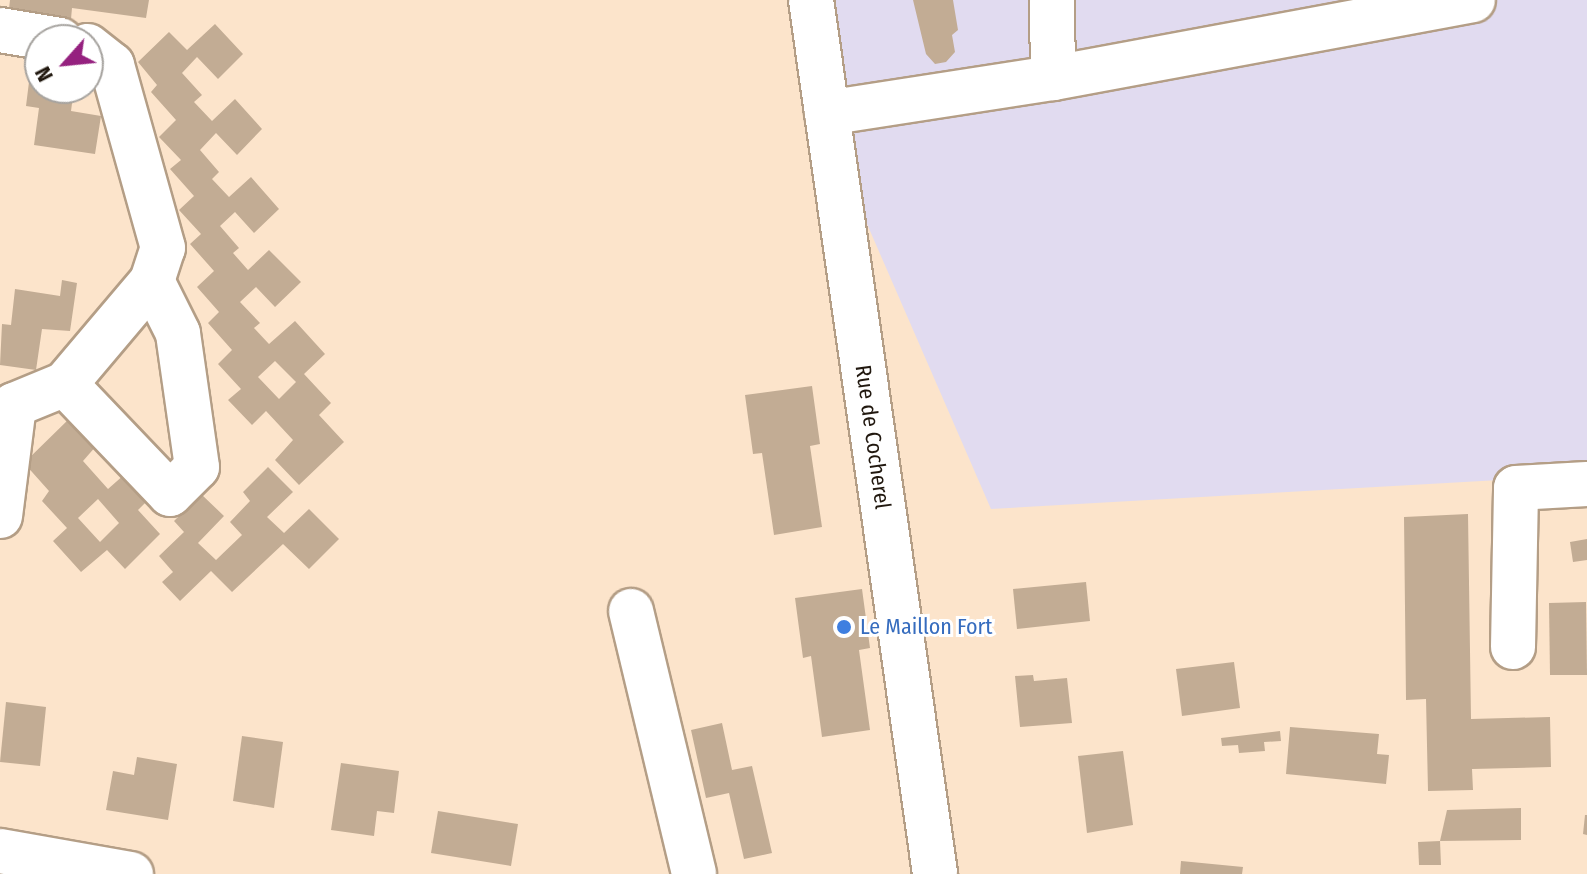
<!DOCTYPE html>
<html>
<head>
<meta charset="utf-8">
<style>
  body { margin:0 }
  #map { position:relative; width:1587px; height:874px; overflow:hidden; background:#fce4cb; font-family:"Fira Sans Condensed",sans-serif }
  div>[style] { position:absolute }
  .industrial>* { inset:0; background:#e1dbf0 }
  .building>* { inset:0; background:#c2ac94 }
  .roads { filter:drop-shadow(2px 0 #b49e86) drop-shadow(-2px 0 #b49e86) drop-shadow(0 2px #b49e86) drop-shadow(0 -2px #b49e86) }
  .minor>* { height:44px; margin:-22px; padding:0 22px; transform-origin:22px; border-radius:22px; background:#fff }
  .major>* { height:44px; margin:-22px; padding:0 22px; transform-origin:22px; border-radius:22px; background:#fff }
  .dots>* { width:22px; height:22px; translate:-50% -50%; box-sizing:border-box; border:4px solid #fff; border-radius:50% }
  span { translate:-50% -50%; white-space:nowrap; text-align:center; line-height:1.15; -webkit-text-stroke:6px #fff; paint-order:stroke }
  .street-label { font-size:22px; color:#21180f }
  .shop-label { font-size:22px; color:#366cbe }
  .left { translate:0 -50%; text-align:left }
  .north { position:absolute; left:24px; top:24px; width:80px; height:80px; box-sizing:border-box; background:#fff; border:2px solid #a6a39f; border-radius:50%; rotate:243deg; font-size:22px; font-weight:700; line-height:32px; text-align:center; color:#21180f }
  .north::after { content:''; display:block; margin:auto; width:28px; height:36px; background:#95217f; clip-path:polygon(50% 0,100% 100%,50% 72%,0 100%) }
</style>
</head>
<body>
<div id="map">
  <div class="industrial">
    <i style="clip-path:polygon(811px 0,1587px 0,1587px 475px,991px 509px,864px 217px)"></i>
  </div>
  <div class="building">
    <i style="clip-path:polygon(10px 0,149px 0,146px 18px,72px 8px,71px 19px,9px 9px)"></i>
    <i style="clip-path:polygon(913px 0,953px 0,958px 30px,952px 35px,955px 52px,946px 62px,935px 64px,926px 54px)"></i>
    <i style="clip-path:polygon(evenodd,215px 24px,243px 54px,218px 79px,197px 57px,182px 73px,202px 95px,194px 102px,212px 121px,235px 99px,262px 129px,237px 155px,216px 133px,200px 150px,219px 172px,212px 179px,229px 197px,251px 177px,279px 209px,254px 233px,235px 212px,220px 226px,239px 248px,233px 253px,248px 270px,269px 250px,301px 282px,275px 307px,256px 287px,240px 302px,260px 323px,254px 328px,269px 344px,295px 321px,325px 354px,304px 374px,331px 403px,319px 415px,344px 442px,299px 485px,275px 460px,293px 440px,266px 411px,252px 425px,228px 400px,241px 389px,218px 364px,232px 350px,208px 323px,219px 312px,197px 287px,214px 271px,190px 244px,201px 234px,179px 210px,194px 196px,170px 169px,181px 160px,159px 137px,176px 120px,151px 92px,157px 85px,138px 62px,169px 32px,187px 50px,215px 24px,275px 361px,296px 382px,279px 399px,258px 377px,275px 361px)"></i>
    <i style="clip-path:polygon(31px 66px,40px 67px,40px 88px,74px 88px,71px 111px,101px 116px,95px 154px,34px 145px,39px 108px,26px 106px)"></i>
    <i style="clip-path:polygon(62px 280px,77px 283px,70px 331px,42px 329px,36px 370px,0 365px,2px 324px,11px 325px,15px 289px,60px 296px)"></i>
    <i style="clip-path:polygon(812px 386px,820px 444px,810px 446px,822px 527px,774px 535px,762px 453px,753px 454px,745px 395px)"></i>
    <i style="clip-path:polygon(evenodd,71px 417px,97px 445px,83px 461px,108px 489px,125px 474px,149px 499px,138px 510px,160px 534px,125px 569px,107px 550px,81px 572px,53px 541px,67px 528px,42px 501px,49px 491px,24px 463px,71px 417px,98px 499px,119px 523px,100px 542px,78px 518px,98px 499px)"></i>
    <i style="clip-path:polygon(268px 467px,293px 492px,267px 517px,284px 533px,309px 509px,339px 539px,309px 569px,283px 544px,232px 592px,211px 571px,180px 601px,162px 582px,173px 572px,159px 556px,184px 532px,174px 521px,201px 494px,224px 516px,198px 543px,216px 560px,242px 535px,230px 522px,250px 501px,243px 492px)"></i>
    <i style="clip-path:polygon(1468px 514px,1471px 719px,1550px 717px,1551px 767px,1472px 769px,1473px 790px,1428px 791px,1426px 699px,1406px 700px,1404px 517px)"></i>
    <i style="clip-path:polygon(1587px 539px,1587px 560px,1573px 562px,1570px 542px)"></i>
    <i style="clip-path:polygon(1086px 582px,1090px 621px,1017px 629px,1013px 589px)"></i>
    <i style="clip-path:polygon(862px 589px,870px 648px,859px 650px,870px 730px,822px 737px,811px 656px,803px 658px,795px 598px)"></i>
    <i style="clip-path:polygon(1586px 602px,1587px 675px,1550px 675px,1549px 603px)"></i>
    <i style="clip-path:polygon(1234px 662px,1240px 708px,1182px 716px,1176px 669px)"></i>
    <i style="clip-path:polygon(1033px 675px,1034px 681px,1067px 678px,1072px 723px,1020px 727px,1015px 676px)"></i>
    <i style="clip-path:polygon(6px 702px,46px 707px,40px 766px,0 762px)"></i>
    <i style="clip-path:polygon(722px 723px,732px 770px,752px 766px,772px 853px,744px 859px,729px 793px,706px 798px,691px 730px)"></i>
    <i style="clip-path:polygon(1290px 727px,1379px 734px,1377px 754px,1389px 755px,1386px 784px,1286px 774px)"></i>
    <i style="clip-path:polygon(1280px 731px,1281px 741px,1264px 742px,1265px 751px,1239px 753px,1238px 745px,1222px 746px,1221px 738px)"></i>
    <i style="clip-path:polygon(242px 736px,283px 742px,274px 808px,233px 801px)"></i>
    <i style="clip-path:polygon(1123px 751px,1133px 825px,1087px 833px,1078px 756px)"></i>
    <i style="clip-path:polygon(137px 757px,177px 764px,168px 820px,106px 810px,113px 771px,134px 775px)"></i>
    <i style="clip-path:polygon(341px 763px,399px 771px,394px 813px,377px 811px,374px 836px,331px 830px)"></i>
    <i style="clip-path:polygon(1521px 808px,1521px 840px,1440px 841px,1447px 810px)"></i>
    <i style="clip-path:polygon(438px 811px,518px 824px,511px 866px,431px 853px)"></i>
    <i style="clip-path:polygon(1585px 815px,1587px 815px,1587px 835px,1583px 834px)"></i>
    <i style="clip-path:polygon(1440px 841px,1441px 865px,1419px 865px,1418px 842px)"></i>
    <i style="clip-path:polygon(1181px 861px,1243px 867px,1242px 874px,1180px 874px)"></i>
  </div>
  <div class="roads">
    <div class="minor">
      <i style="left:811px;top:0;width:883px;rotate:81.92deg"></i>
      <i style="left:1052px;top:0;width:78px;rotate:89.3deg"></i>
      <i style="left:0;top:30px;width:61px;rotate:9.5deg"></i>
      <i style="left:827px;top:113px;width:229px;rotate:-8.8deg"></i>
      <i style="left:1053px;top:78px;width:427px;rotate:-10.5deg"></i>
      <i style="left:65px;top:384px;width:152px;rotate:46.3deg"></i>
      <i style="left:170px;top:494px;width:38px;rotate:-45deg"></i>
      <i style="left:197px;top:467px;width:135px;rotate:-98.1deg"></i>
      <i style="left:178px;top:333px;width:58px;rotate:-116.6deg"></i>
      <i style="left:14px;top:405px;width:55px;rotate:-22.4deg"></i>
      <i style="left:65px;top:384px;width:135px;rotate:-49.8deg"></i>
      <i style="left:152px;top:281px;width:35px;rotate:-72deg"></i>
      <i style="left:163px;top:248px;width:190px;rotate:-105.6deg"></i>
      <i style="left:112px;top:65px;width:31px;rotate:-142deg"></i>
      <i style="left:0;top:516px;width:112px;rotate:-82.8deg"></i>
      <i style="left:631px;top:611px;width:270px;rotate:76.5deg"></i>
      <i style="left:1513px;top:647px;width:159px;rotate:-88.9deg"></i>
      <i style="left:1516px;top:488px;width:71px;rotate:-3.2deg"></i>
    </div>
    <div class="major">
      <i style="left:0;top:851px;width:133px;rotate:10deg"></i>
    </div>
  </div>
  <div class="dots">
    <i style="left:844px;top:627px;background:#3f7fe0"></i>
  </div>
  <div class="street-label">
    <span style="left:873px;top:437px;rotate:82deg">Rue de Cocherel</span>
  </div>
  <div class="shop-label">
    <span class="left" style="left:860px;top:627px">Le Maillon Fort</span>
  </div>
  <div class="north">N</div>
</div>
</body>
</html>
